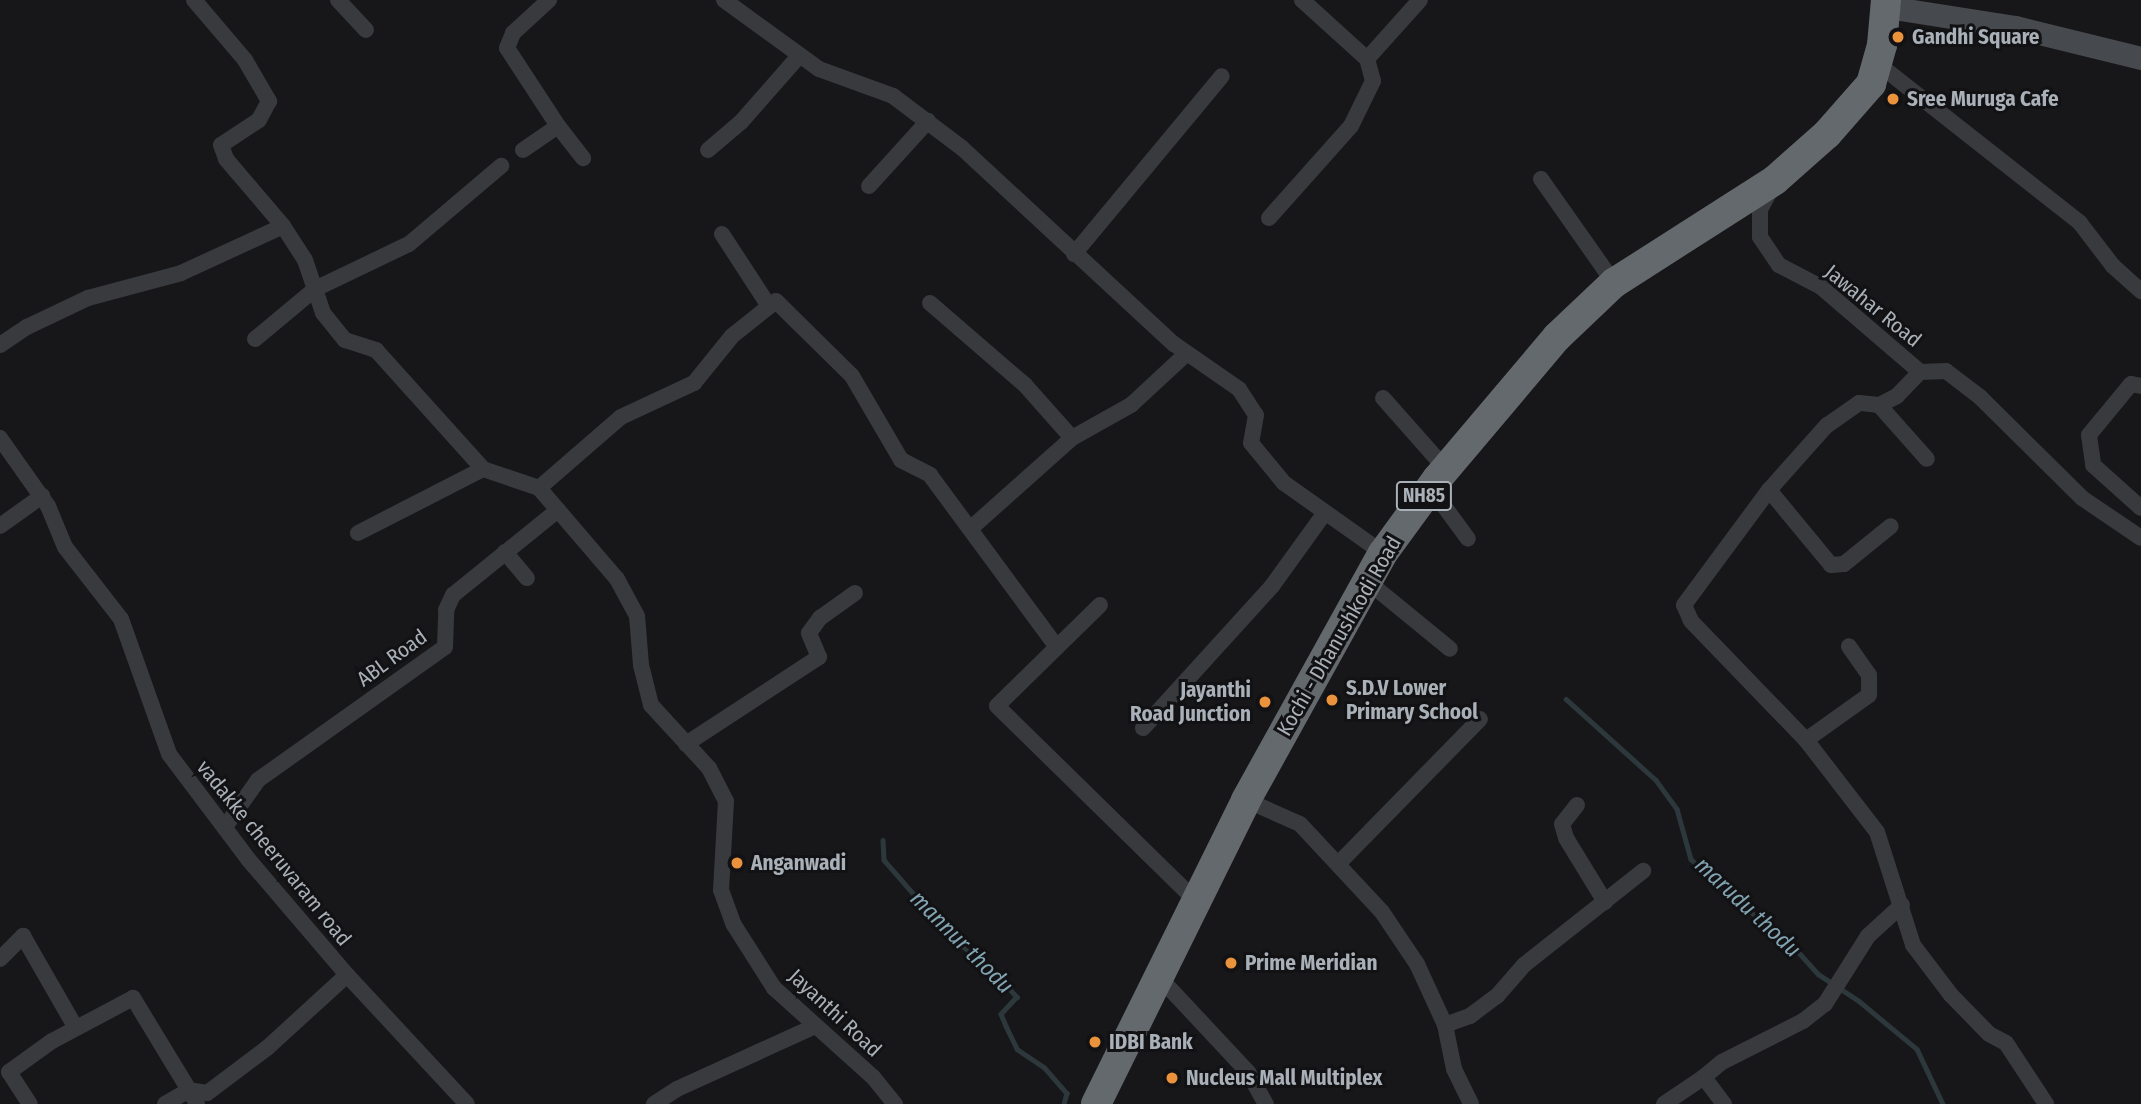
<!DOCTYPE html>
<html>
<head>
<meta charset="utf-8">
<style>
  body { margin:0 }
  #map { position:relative; width:2141px; height:1104px; overflow:hidden; background:#171719; font-family:"Fira Sans Condensed",sans-serif }
  div>[style] { position:absolute }
  .stream>* { height:4.5px; margin:-2.25px; padding:0 2.25px; transform-origin:2.25px; border-radius:2.25px; background:#2d383c }
  .street>* { height:16px; margin:-8px; padding:0 8px; transform-origin:8px; border-radius:8px; background:#383a3e }
  .secondary>* { height:23px; margin:-11.5px; padding:0 11.5px; transform-origin:11.5px; border-radius:11.5px; background:#46494e }
  .highway>* { height:30px; margin:-15px; padding:0 15px; transform-origin:15px; border-radius:15px; background:#64696e }
  .dots>* { width:19px; height:19px; translate:-50% -50%; box-sizing:border-box; border:4px solid #121214; border-radius:50% }
  span { translate:-50% -50%; white-space:nowrap; text-align:center; line-height:1.15; -webkit-text-stroke:6px #121214; paint-order:stroke }
  .shield-label span { padding:2px 5px; background:#121214; border:2px solid; border-radius:5px; -webkit-text-stroke-width:0 }
  .shield-label { font-size:19px; color:#a9b0b8; font-weight:700 }
  .poi-label { font-size:21px; color:#a9b0b8; font-weight:700 }
  .left { translate:0 -50%; text-align:left }
  .right { translate:-100% -50%; text-align:right }
  .street-label { font-size:21px; color:#a9b0b8 }
  .water-label { font-size:23px; color:#82a4b2; font-style:italic }
</style>
</head>
<body>
<div id="map">
  <div class="stream">
    <i style="left:1566px;top:699px;width:121px;rotate:42deg"></i>
    <i style="left:1656px;top:780px;width:36px;rotate:54deg"></i>
    <i style="left:1677px;top:809px;width:52px;rotate:74.4deg"></i>
    <i style="left:1691px;top:859px;width:31px;rotate:45deg"></i>
    <i style="left:1713px;top:881px;width:103px;rotate:39.1deg"></i>
    <i style="left:1793px;top:946px;width:38px;rotate:48deg"></i>
    <i style="left:1818px;top:974px;width:49px;rotate:33.4deg"></i>
    <i style="left:1859px;top:1001px;width:75px;rotate:39.6deg"></i>
    <i style="left:1917px;top:1049px;width:61px;rotate:64.7deg"></i>
    <i style="left:883px;top:840px;width:20px;rotate:87deg"></i>
    <i style="left:884px;top:860px;width:103px;rotate:48.9deg"></i>
    <i style="left:952px;top:938px;width:46px;rotate:37.1deg"></i>
    <i style="left:989px;top:966px;width:42px;rotate:47.9deg"></i>
    <i style="left:1017px;top:997px;width:23px;rotate:133deg"></i>
    <i style="left:1001px;top:1014px;width:13px;rotate:67deg"></i>
    <i style="left:1006px;top:1026px;width:25px;rotate:64deg"></i>
    <i style="left:1017px;top:1049px;width:32px;rotate:34deg"></i>
    <i style="left:1044px;top:1067px;width:35px;rotate:49deg"></i>
    <i style="left:1067px;top:1093px;width:11px;rotate:105deg"></i>
  </div>
  <div class="street">
    <i style="left:194px;top:0;width:79px;rotate:49.6deg"></i>
    <i style="left:245px;top:60px;width:48px;rotate:59.7deg"></i>
    <i style="left:269px;top:101px;width:21px;rotate:118deg"></i>
    <i style="left:259px;top:120px;width:45px;rotate:146.7deg"></i>
    <i style="left:221px;top:145px;width:15px;rotate:70deg"></i>
    <i style="left:226px;top:159px;width:88px;rotate:49.6deg"></i>
    <i style="left:283px;top:226px;width:40px;rotate:57.1deg"></i>
    <i style="left:305px;top:260px;width:56px;rotate:71.2deg"></i>
    <i style="left:323px;top:313px;width:35px;rotate:51deg"></i>
    <i style="left:345px;top:340px;width:33px;rotate:18deg"></i>
    <i style="left:376px;top:350px;width:160px;rotate:48deg"></i>
    <i style="left:483px;top:469px;width:59px;rotate:18.7deg"></i>
    <i style="left:539px;top:488px;width:120px;rotate:49.4deg"></i>
    <i style="left:617px;top:579px;width:42px;rotate:61.6deg"></i>
    <i style="left:637px;top:616px;width:49px;rotate:85.3deg"></i>
    <i style="left:641px;top:665px;width:41px;rotate:76deg"></i>
    <i style="left:651px;top:705px;width:86px;rotate:47.4deg"></i>
    <i style="left:709px;top:768px;width:37px;rotate:63deg"></i>
    <i style="left:726px;top:801px;width:89px;rotate:93.2deg"></i>
    <i style="left:721px;top:890px;width:37px;rotate:70deg"></i>
    <i style="left:734px;top:925px;width:75px;rotate:57.6deg"></i>
    <i style="left:774px;top:988px;width:133px;rotate:42deg"></i>
    <i style="left:873px;top:1077px;width:35px;rotate:51deg"></i>
    <i style="left:338px;top:0;width:41px;rotate:47deg"></i>
    <i style="left:724px;top:0;width:117px;rotate:36deg"></i>
    <i style="left:819px;top:69px;width:79px;rotate:20deg"></i>
    <i style="left:893px;top:96px;width:86px;rotate:37deg"></i>
    <i style="left:962px;top:148px;width:289px;rotate:42.8deg"></i>
    <i style="left:1174px;top:344px;width:79px;rotate:34.7deg"></i>
    <i style="left:1239px;top:389px;width:31px;rotate:57deg"></i>
    <i style="left:1256px;top:415px;width:28px;rotate:100deg"></i>
    <i style="left:1251px;top:443px;width:52px;rotate:50.5deg"></i>
    <i style="left:1284px;top:483px;width:121px;rotate:35.3deg"></i>
    <i style="left:1302px;top:0;width:88px;rotate:42.2deg"></i>
    <i style="left:1877px;top:63px;width:258px;rotate:38.2deg"></i>
    <i style="left:2080px;top:223px;width:54px;rotate:52.5deg"></i>
    <i style="left:2113px;top:266px;width:38px;rotate:42deg"></i>
    <i style="left:558px;top:126px;width:41px;rotate:52deg"></i>
    <i style="left:523px;top:150px;width:42px;rotate:-34.4deg"></i>
    <i style="left:558px;top:126px;width:93px;rotate:-123.2deg"></i>
    <i style="left:507px;top:48px;width:16px;rotate:-68deg"></i>
    <i style="left:513px;top:33px;width:49px;rotate:-42.5deg"></i>
    <i style="left:708px;top:150px;width:43px;rotate:-40.3deg"></i>
    <i style="left:741px;top:122px;width:88px;rotate:-48.7deg"></i>
    <i style="left:1541px;top:179px;width:127px;rotate:54.9deg"></i>
    <i style="left:869px;top:186px;width:88px;rotate:-47.8deg"></i>
    <i style="left:1771px;top:189px;width:24px;rotate:118deg"></i>
    <i style="left:1760px;top:210px;width:27px;rotate:90deg"></i>
    <i style="left:1760px;top:237px;width:34px;rotate:56deg"></i>
    <i style="left:1779px;top:265px;width:47px;rotate:27.6deg"></i>
    <i style="left:1821px;top:287px;width:130px;rotate:40.6deg"></i>
    <i style="left:1920px;top:372px;width:26px;rotate:-2deg"></i>
    <i style="left:1946px;top:371px;width:43px;rotate:37.4deg"></i>
    <i style="left:1980px;top:397px;width:144px;rotate:44.7deg"></i>
    <i style="left:2082px;top:498px;width:71px;rotate:34.1deg"></i>
    <i style="left:1269px;top:218px;width:123px;rotate:-48.3deg"></i>
    <i style="left:1351px;top:126px;width:50px;rotate:-63.9deg"></i>
    <i style="left:1373px;top:81px;width:23px;rotate:-105deg"></i>
    <i style="left:1367px;top:59px;width:79px;rotate:-48.1deg"></i>
    <i style="left:722px;top:234px;width:86px;rotate:56.9deg"></i>
    <i style="left:1074px;top:254px;width:231px;rotate:-50.3deg"></i>
    <i style="left:930px;top:303px;width:125px;rotate:40.8deg"></i>
    <i style="left:1025px;top:385px;width:71px;rotate:48.4deg"></i>
    <i style="left:1072px;top:438px;width:68px;rotate:-29.2deg"></i>
    <i style="left:1131px;top:405px;width:76px;rotate:-42.9deg"></i>
    <i style="left:255px;top:339px;width:78px;rotate:-39.8deg"></i>
    <i style="left:315px;top:289px;width:104px;rotate:-25.6deg"></i>
    <i style="left:409px;top:244px;width:121px;rotate:-40.3deg"></i>
    <i style="left:0;top:345px;width:32px;rotate:-34deg"></i>
    <i style="left:27px;top:327px;width:68px;rotate:-25.4deg"></i>
    <i style="left:88px;top:298px;width:96px;rotate:-15deg"></i>
    <i style="left:181px;top:273px;width:112px;rotate:-24.7deg"></i>
    <i style="left:1920px;top:372px;width:33px;rotate:134deg"></i>
    <i style="left:1897px;top:396px;width:20px;rotate:153deg"></i>
    <i style="left:1879px;top:405px;width:20px;rotate:-174deg"></i>
    <i style="left:1859px;top:403px;width:39px;rotate:145deg"></i>
    <i style="left:1827px;top:425px;width:87px;rotate:131.7deg"></i>
    <i style="left:1769px;top:490px;width:143px;rotate:126.5deg"></i>
    <i style="left:1684px;top:605px;width:17px;rotate:66deg"></i>
    <i style="left:1691px;top:621px;width:165px;rotate:46deg"></i>
    <i style="left:1806px;top:740px;width:116px;rotate:52.3deg"></i>
    <i style="left:1877px;top:832px;width:119px;rotate:72.3deg"></i>
    <i style="left:1913px;top:945px;width:63px;rotate:52.8deg"></i>
    <i style="left:1951px;top:995px;width:54px;rotate:45.7deg"></i>
    <i style="left:1989px;top:1034px;width:19px;rotate:28deg"></i>
    <i style="left:2006px;top:1043px;width:73px;rotate:56.7deg"></i>
    <i style="left:2141px;top:386px;width:10px;rotate:-169deg"></i>
    <i style="left:2131px;top:384px;width:66px;rotate:129.5deg"></i>
    <i style="left:2089px;top:435px;width:30px;rotate:82deg"></i>
    <i style="left:2093px;top:465px;width:64px;rotate:41.9deg"></i>
    <i style="left:1383px;top:398px;width:94px;rotate:48.5deg"></i>
    <i style="left:1879px;top:405px;width:72px;rotate:48.4deg"></i>
    <i style="left:0;top:438px;width:83px;rotate:54.8deg"></i>
    <i style="left:48px;top:506px;width:44px;rotate:67.5deg"></i>
    <i style="left:65px;top:547px;width:91px;rotate:52.1deg"></i>
    <i style="left:121px;top:619px;width:143px;rotate:70.4deg"></i>
    <i style="left:169px;top:754px;width:131px;rotate:53deg"></i>
    <i style="left:248px;top:859px;width:153px;rotate:49.5deg"></i>
    <i style="left:347px;top:975px;width:108px;rotate:137.6deg"></i>
    <i style="left:267px;top:1048px;width:75px;rotate:143.1deg"></i>
    <i style="left:207px;top:1093px;width:18px;rotate:-171deg"></i>
    <i style="left:189px;top:1090px;width:108px;rotate:-121.3deg"></i>
    <i style="left:133px;top:998px;width:92px;rotate:152deg"></i>
    <i style="left:52px;top:1041px;width:53px;rotate:144.2deg"></i>
    <i style="left:9px;top:1072px;width:38px;rotate:57deg"></i>
    <i style="left:1430px;top:487px;width:64px;rotate:53.8deg"></i>
    <i style="left:539px;top:488px;width:108px;rotate:-40.9deg"></i>
    <i style="left:621px;top:417px;width:81px;rotate:-25deg"></i>
    <i style="left:694px;top:383px;width:60px;rotate:-51deg"></i>
    <i style="left:732px;top:336px;width:56px;rotate:-38.5deg"></i>
    <i style="left:776px;top:301px;width:107px;rotate:44.6deg"></i>
    <i style="left:852px;top:376px;width:97px;rotate:59.7deg"></i>
    <i style="left:901px;top:460px;width:33px;rotate:27deg"></i>
    <i style="left:930px;top:475px;width:214px;rotate:53.6deg"></i>
    <i style="left:1769px;top:490px;width:97px;rotate:50.4deg"></i>
    <i style="left:1831px;top:565px;width:13px;rotate:-4deg"></i>
    <i style="left:1844px;top:564px;width:60px;rotate:-39deg"></i>
    <i style="left:0;top:526px;width:52px;rotate:-35.5deg"></i>
    <i style="left:970px;top:529px;width:137px;rotate:-41.7deg"></i>
    <i style="left:358px;top:533px;width:140px;rotate:-27.1deg"></i>
    <i style="left:505px;top:552px;width:34px;rotate:50deg"></i>
    <i style="left:1367px;top:581px;width:107px;rotate:39.3deg"></i>
    <i style="left:1100px;top:605px;width:144px;rotate:135.6deg"></i>
    <i style="left:997px;top:706px;width:279px;rotate:44.4deg"></i>
    <i style="left:1143px;top:728px;width:192px;rotate:-47.7deg"></i>
    <i style="left:1272px;top:586px;width:89px;rotate:-54.2deg"></i>
    <i style="left:1806px;top:740px;width:77px;rotate:-35.5deg"></i>
    <i style="left:1869px;top:695px;width:20px;rotate:-90deg"></i>
    <i style="left:1869px;top:675px;width:35px;rotate:-125deg"></i>
    <i style="left:686px;top:744px;width:159px;rotate:-33.2deg"></i>
    <i style="left:819px;top:657px;width:26px;rotate:-113deg"></i>
    <i style="left:809px;top:633px;width:19px;rotate:-54deg"></i>
    <i style="left:820px;top:618px;width:43px;rotate:-35.5deg"></i>
    <i style="left:1246px;top:800px;width:59px;rotate:24deg"></i>
    <i style="left:1300px;top:824px;width:120px;rotate:47deg"></i>
    <i style="left:1382px;top:912px;width:63px;rotate:56.1deg"></i>
    <i style="left:1417px;top:964px;width:67px;rotate:65.3deg"></i>
    <i style="left:1445px;top:1025px;width:45px;rotate:78.4deg"></i>
    <i style="left:1454px;top:1069px;width:39px;rotate:64deg"></i>
    <i style="left:1577px;top:805px;width:24px;rotate:128deg"></i>
    <i style="left:1562px;top:824px;width:15px;rotate:74deg"></i>
    <i style="left:1566px;top:838px;width:75px;rotate:58.6deg"></i>
    <i style="left:225px;top:827px;width:57px;rotate:-54.9deg"></i>
    <i style="left:258px;top:780px;width:229px;rotate:-35.4deg"></i>
    <i style="left:445px;top:647px;width:37px;rotate:-88deg"></i>
    <i style="left:446px;top:610px;width:17px;rotate:-65deg"></i>
    <i style="left:453px;top:595px;width:135px;rotate:-39deg"></i>
    <i style="left:1340px;top:862px;width:200px;rotate:-45.6deg"></i>
    <i style="left:0;top:959px;width:33px;rotate:-45deg"></i>
    <i style="left:23px;top:936px;width:106px;rotate:60.1deg"></i>
    <i style="left:347px;top:975px;width:176px;rotate:47.1deg"></i>
    <i style="left:1159px;top:977px;width:130px;rotate:46.9deg"></i>
    <i style="left:1248px;top:1072px;width:37px;rotate:61deg"></i>
    <i style="left:1445px;top:1025px;width:27px;rotate:-20deg"></i>
    <i style="left:1470px;top:1016px;width:34px;rotate:-37deg"></i>
    <i style="left:1497px;top:996px;width:41px;rotate:-48.9deg"></i>
    <i style="left:1524px;top:965px;width:152px;rotate:-38.3deg"></i>
    <i style="left:165px;top:1104px;width:28px;rotate:-30deg"></i>
    <i style="left:189px;top:1090px;width:16px;rotate:60deg"></i>
    <i style="left:654px;top:1104px;width:27px;rotate:-33deg"></i>
    <i style="left:677px;top:1089px;width:152px;rotate:-24.5deg"></i>
    <i style="left:1664px;top:1104px;width:48px;rotate:-34deg"></i>
    <i style="left:1724px;top:1104px;width:34px;rotate:-127deg"></i>
    <i style="left:1704px;top:1077px;width:23px;rotate:-40deg"></i>
    <i style="left:1722px;top:1062px;width:91px;rotate:-26.8deg"></i>
    <i style="left:1803px;top:1021px;width:28px;rotate:-38deg"></i>
    <i style="left:1825px;top:1004px;width:80px;rotate:-57.7deg"></i>
    <i style="left:1868px;top:936px;width:46px;rotate:-42.4deg"></i>
  </div>
  <div class="secondary">
    <i style="left:1887px;top:7px;width:130px;rotate:8.9deg"></i>
    <i style="left:2015px;top:27px;width:130px;rotate:13.8deg"></i>
  </div>
  <div class="highway">
    <i style="left:1096px;top:1104px;width:339px;rotate:-63.7deg"></i>
    <i style="left:1246px;top:800px;width:282px;rotate:-61deg"></i>
    <i style="left:1383px;top:553px;width:92px;rotate:-53.9deg"></i>
    <i style="left:1437px;top:479px;width:186px;rotate:-49.8deg"></i>
    <i style="left:1557px;top:337px;width:79px;rotate:-43.5deg"></i>
    <i style="left:1614px;top:283px;width:191px;rotate:-32.6deg"></i>
    <i style="left:1775px;top:180px;width:69px;rotate:-41.5deg"></i>
    <i style="left:1827px;top:134px;width:67px;rotate:-48.7deg"></i>
    <i style="left:1871px;top:84px;width:41px;rotate:-74.2deg"></i>
    <i style="left:1882px;top:45px;width:45px;rotate:-84.9deg"></i>
  </div>
  <div class="dots">
    <i style="left:1898px;top:37px;background:#eb923d"></i>
    <i style="left:1893px;top:99px;background:#eb923d"></i>
    <i style="left:1332px;top:700px;background:#eb923d"></i>
    <i style="left:1265px;top:702px;background:#eb923d"></i>
    <i style="left:737px;top:863px;background:#eb923d"></i>
    <i style="left:1231px;top:963px;background:#eb923d"></i>
    <i style="left:1095px;top:1042px;background:#eb923d"></i>
    <i style="left:1172px;top:1078px;background:#eb923d"></i>
  </div>
  <div class="shield-label">
    <span style="left:1424px;top:496px">NH85</span>
  </div>
  <div class="poi-label">
    <span class="left" style="left:1912px;top:37px">Gandhi Square</span>
    <span class="left" style="left:1907px;top:99px">Sree Muruga Cafe</span>
    <span class="left" style="left:1346px;top:700px">S.D.V Lower<br>Primary School</span>
    <span class="right" style="left:1251px;top:702px">Jayanthi<br>Road Junction</span>
    <span class="left" style="left:751px;top:863px">Anganwadi</span>
    <span class="left" style="left:1245px;top:963px">Prime Meridian</span>
    <span class="left" style="left:1109px;top:1042px">IDBI Bank</span>
    <span class="left" style="left:1186px;top:1078px">Nucleus Mall Multiplex</span>
  </div>
  <div class="street-label">
    <span style="left:1873px;top:306px;rotate:39deg">Jawahar Road</span>
    <span style="left:1339px;top:636px;rotate:-60deg">Kochi - Dhanushkodi Road</span>
    <span style="left:392px;top:658px;rotate:-36deg">ABL Road</span>
    <span style="left:274px;top:853px;rotate:51deg">vadakke cheeruvaram road</span>
    <span style="left:835px;top:1013px;rotate:43deg">Jayanthi Road</span>
  </div>
  <div class="water-label">
    <span style="left:1748px;top:907px;rotate:43deg">marudu thodu</span>
    <span style="left:962px;top:942px;rotate:45deg">mannur thodu</span>
  </div>
</div>
</body>
</html>
